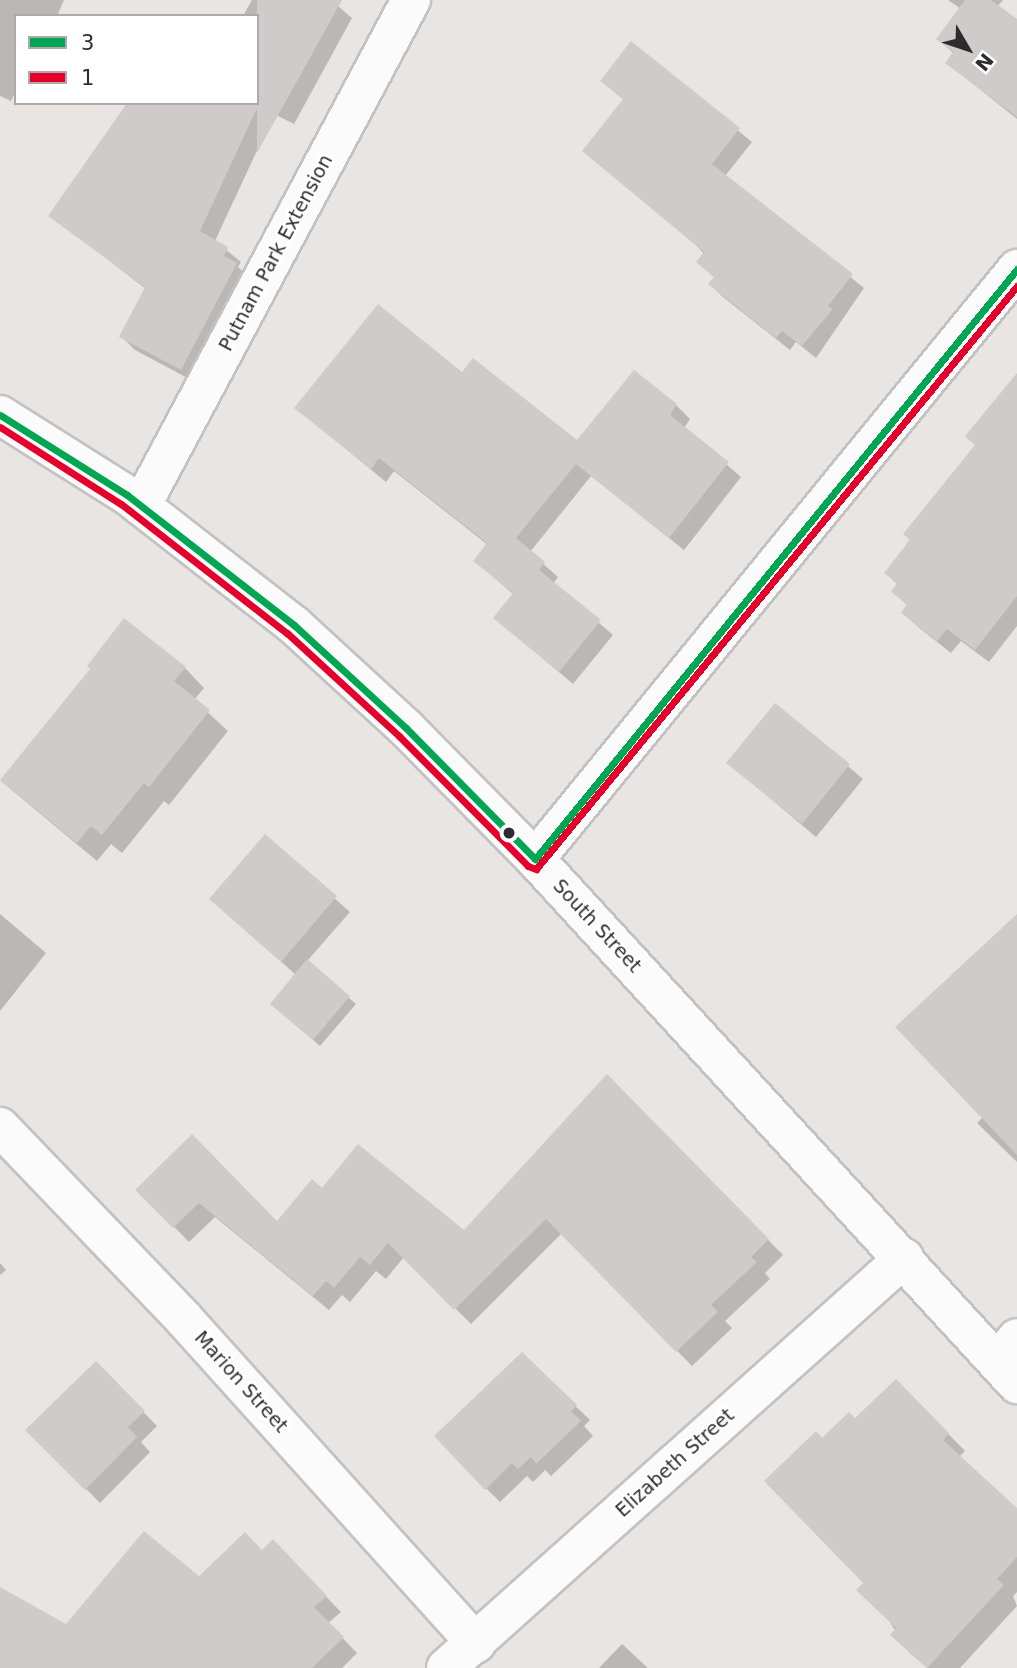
<!DOCTYPE html>
<html>
<head>
<meta charset="utf-8">
<style>
  body { margin:0 }
  #map { position:relative; width:1017px; height:1668px; overflow:hidden; background:#e9e5e3; font-family:"DejaVu Sans",sans-serif }
  div>[style] { position:absolute }
  .shadow>* { inset:0; background:#0003 }
  .building>* { inset:0; background:#cecbca }
  .roads { filter:drop-shadow(2px 0 #c3c2c3) drop-shadow(-2px 0 #c3c2c3) drop-shadow(0 2px #c3c2c3) drop-shadow(0 -2px #c3c2c3) }
  .minor>* { height:38px; margin:-19px; padding:0 19px; transform-origin:19px; border-radius:19px; background:#fcfbfb }
  .tertiary>* { height:38px; margin:-19px; padding:0 19px; transform-origin:19px; border-radius:19px; background:#fcfbfb }
  .secondary>* { height:38px; margin:-19px; padding:0 19px; transform-origin:19px; border-radius:19px; background:#fcfbfb }
  .bus-1>* { height:7px; margin:-3.5px; padding:0 3.5px; transform-origin:3.5px; border-radius:3.5px; background:#00a651 }
  .bus-2>* { height:7px; margin:-3.5px; padding:0 3.5px; transform-origin:3.5px; border-radius:3.5px; background:#e4002b }
  .dots>* { width:19px; height:19px; translate:-50% -50%; box-sizing:border-box; border:4px solid #fff; border-radius:50% }
  span { translate:-50% -50%; white-space:nowrap; text-align:center; line-height:1.15; -webkit-text-stroke:5px #fff; paint-order:stroke }
  .street-label { font-size:19px; color:#2c2c2c }
  .legend { position:absolute; left:14px; top:14px; width:245px; height:91px; box-sizing:border-box; background:#fff; border:2px solid #ababab; margin:0; padding:9px 12px; list-style:none; font-size:21px; color:#2c2c2c }
  .legend li { display:flex; align-items:center; gap:14px; height:35px }
  .legend b { width:35px; border:2px solid #ababab }
  .north { position:absolute; left:933px; top:14px; width:70px; height:70px; -webkit-text-stroke:5px #fff; paint-order:stroke; rotate:129deg; font-size:19px; font-weight:700; line-height:28px; text-align:center; color:#2c2c2c }
  .north::after { content:''; display:block; margin:auto; width:24px; height:32px; background:#2c2c2c; clip-path:polygon(50% 0,100% 100%,50% 72%,0 100%) }
</style>
</head>
<body>
<div id="map">
  <div class="shadow">
    <i style="clip-path:polygon(0 0,64px 0,57px 16px,16px 16px,16px 90px,11px 101px,0 96px)"></i>
    <i style="clip-path:polygon(252px 0,331px 0,352px 18px,294px 124px,274px 114px,215px 241px,241px 262px,238px 267px,250px 278px,195px 382px,135px 350px,121px 336px,146px 289px,50px 215px,257px 103px,257px 16px,243px 16px)"></i>
    <i style="clip-path:polygon(948px 0,1003px 0,997px 7px,1017px 22px,1017px 119px,947px 63px,954px 54px,938px 39px,961px 9px)"></i>
    <i style="clip-path:polygon(632px 44px,752px 142px,725px 176px,864px 288px,816px 358px,796px 342px,790px 350px,723px 297px,710px 284px,715px 278px,698px 262px,704px 254px,689px 237px,584px 151px,624px 100px,602px 81px)"></i>
    <i style="clip-path:polygon(462px 375px,577px 443px,676px 405px,690px 419px,684px 428px,741px 477px,684px 550px,591px 476px,530px 552px,558px 577px,553px 584px,613px 635px,573px 684px,495px 618px,514px 595px,475px 561px,488px 545px,394px 471px,386px 482px,296px 408px)"></i>
    <i style="clip-path:polygon(1017px 376px,1017px 626px,989px 662px,961px 641px,951px 653px,917px 626px,904px 613px,908px 606px,893px 592px,898px 585px,886px 573px,977px 446px)"></i>
    <i style="clip-path:polygon(185px 668px,204px 688px,194px 700px,228px 731px,169px 805px,164px 801px,122px 853px,111px 844px,97px 861px,1px 781px)"></i>
    <i style="clip-path:polygon(775px 705px,863px 779px,816px 837px,728px 763px)"></i>
    <i style="clip-path:polygon(265px 837px,350px 912px,307px 961px,356px 1004px,320px 1046px,279px 1011px,296px 975px,211px 899px)"></i>
    <i style="clip-path:polygon(0 914px,46px 953px,0 1011px)"></i>
    <i style="clip-path:polygon(1017px 952px,1017px 1162px,977px 1123px,983px 1117px)"></i>
    <i style="clip-path:polygon(607px 1077px,783px 1255px,765px 1273px,770px 1279px,725px 1321px,732px 1328px,692px 1366px,562px 1233px,471px 1324px,404px 1257px,386px 1279px,376px 1271px,350px 1302px,342px 1295px,329px 1310px,215px 1217px,189px 1242px,138px 1190px,192px 1137px,277px 1223px,322px 1190px,464px 1232px)"></i>
    <i style="clip-path:polygon(0 1263px,6px 1270px,0 1275px)"></i>
    <i style="clip-path:polygon(522px 1355px,590px 1420px,584px 1426px,593px 1436px,551px 1476px,545px 1470px,533px 1482px,527px 1476px,500px 1502px,486px 1488px)"></i>
    <i style="clip-path:polygon(96px 1364px,157px 1426px,141px 1442px,150px 1452px,100px 1503px,28px 1430px)"></i>
    <i style="clip-path:polygon(896px 1381px,965px 1451px,959px 1457px,1017px 1511px,1017px 1592px,1013px 1596px,1017px 1606px,960px 1668px,927px 1668px,909px 1652px,865px 1583px,822px 1440px,855px 1420px)"></i>
    <i style="clip-path:polygon(273px 1542px,341px 1612px,328px 1623px,357px 1653px,342px 1668px,0 1668px,0 1603px,67px 1627px,199px 1578px,262px 1552px)"></i>
    <i style="clip-path:polygon(622px 1644px,648px 1668px,599px 1668px)"></i>
  </div>
  <div class="building">
    <i style="clip-path:polygon(257px 0,342px 0,257px 153px,257px 108px,200px 231px,228px 247px,224px 256px,237px 263px,181px 370px,119px 337px,145px 287px,48px 216px,127px 103px,257px 103px)"></i>
    <i style="clip-path:polygon(965px 0,991px 0,1017px 19px,1017px 117px,945px 63px,953px 52px,936px 39px)"></i>
    <i style="clip-path:polygon(631px 41px,740px 128px,712px 164px,853px 274px,828px 306px,833px 309px,802px 346px,782px 331px,776px 338px,708px 284px,714px 277px,696px 262px,704px 252px,582px 151px,623px 99px,600px 81px)"></i>
    <i style="clip-path:polygon(378px 304px,462px 372px,473px 358px,577px 440px,634px 370px,677px 404px,670px 415px,729px 462px,669px 538px,576px 464px,516px 538px,545px 562px,539px 570px,601px 620px,559px 672px,493px 618px,513px 593px,473px 561px,487px 543px,379px 458px,371px 469px,294px 408px)"></i>
    <i style="clip-path:polygon(1017px 373px,1017px 596px,975px 650px,947px 629px,937px 641px,901px 613px,907px 604px,891px 592px,897px 583px,884px 573px,910px 540px,903px 534px,975px 445px,965px 436px)"></i>
    <i style="clip-path:polygon(124px 618px,186px 667px,174px 681px,210px 710px,149px 787px,144px 783px,102px 835px,91px 826px,77px 843px,0 780px,90px 669px,87px 666px)"></i>
    <i style="clip-path:polygon(775px 703px,850px 764px,802px 824px,726px 763px)"></i>
    <i style="clip-path:polygon(265px 834px,337px 896px,281px 962px,209px 899px)"></i>
    <i style="clip-path:polygon(1017px 914px,1017px 1155px,895px 1027px)"></i>
    <i style="clip-path:polygon(307px 959px,350px 996px,313px 1040px,270px 1004px)"></i>
    <i style="clip-path:polygon(607px 1074px,769px 1239px,751px 1257px,757px 1262px,711px 1305px,718px 1312px,676px 1352px,546px 1219px,454px 1310px,388px 1243px,370px 1265px,360px 1257px,334px 1288px,326px 1281px,313px 1296px,199px 1203px,173px 1228px,135px 1190px,192px 1134px,277px 1221px,312px 1179px,322px 1188px,358px 1144px,464px 1230px)"></i>
    <i style="clip-path:polygon(522px 1352px,577px 1405px,571px 1411px,581px 1421px,536px 1464px,531px 1457px,518px 1469px,512px 1463px,485px 1490px,434px 1436px)"></i>
    <i style="clip-path:polygon(96px 1361px,145px 1411px,128px 1427px,137px 1437px,85px 1490px,25px 1430px)"></i>
    <i style="clip-path:polygon(896px 1379px,949px 1433px,943px 1440px,1017px 1508px,1017px 1557px,997px 1579px,1004px 1585px,927px 1668px,890px 1635px,896px 1628px,856px 1590px,863px 1583px,764px 1481px,816px 1431px,822px 1438px,849px 1412px,855px 1418px)"></i>
    <i style="clip-path:polygon(144px 1531px,199px 1576px,245px 1532px,262px 1550px,273px 1539px,327px 1596px,314px 1607px,344px 1637px,312px 1668px,0 1668px,0 1587px,66px 1624px)"></i>
  </div>
  <div class="roads">
    <div class="minor">
      <i style="left:141px;top:506px;width:574px;rotate:-61.92deg"></i>
      <i style="left:0;top:1127px;width:265px;rotate:46.2deg"></i>
      <i style="left:183px;top:1318px;width:438px;rotate:48deg"></i>
      <i style="left:997px;top:1362px;width:31px;rotate:-50deg"></i>
      <i style="left:446px;top:1668px;width:615px;rotate:-41.83deg"></i>
    </div>
    <div class="tertiary">
      <i style="left:535px;top:859px;width:762px;rotate:-50.75deg"></i>
    </div>
    <div class="secondary">
      <i style="left:0;top:415px;width:150px;rotate:32.2deg"></i>
      <i style="left:127px;top:495px;width:212px;rotate:37.9deg"></i>
      <i style="left:294px;top:625px;width:152px;rotate:42.6deg"></i>
      <i style="left:406px;top:728px;width:184px;rotate:45.4deg"></i>
      <i style="left:535px;top:859px;width:713px;rotate:47.45deg"></i>
    </div>
  </div>
  <div class="bus-1">
    <i style="left:0;top:415px;width:150px;rotate:32.2deg"></i>
    <i style="left:127px;top:495px;width:212px;rotate:37.9deg"></i>
    <i style="left:294px;top:625px;width:152px;rotate:42.6deg"></i>
    <i style="left:406px;top:728px;width:184px;rotate:45.4deg"></i>
    <i style="left:535px;top:859px;width:762px;rotate:-50.75deg"></i>
  </div>
  <div class="bus-2">
    <i style="left:0;top:427px;width:143px;rotate:32.5deg"></i>
    <i style="left:121px;top:504px;width:210px;rotate:37.9deg"></i>
    <i style="left:287px;top:633px;width:152px;rotate:42.6deg"></i>
    <i style="left:399px;top:736px;width:183px;rotate:45.2deg"></i>
    <i style="left:528px;top:866px;width:9px;rotate:21deg"></i>
    <i style="left:536px;top:869px;width:756px;rotate:-50.48deg"></i>
  </div>
  <div class="dots">
    <i style="left:509px;top:833px;background:#2c2c2c"></i>
  </div>
  <div class="street-label">
    <span style="left:276px;top:253px;rotate:-62deg">Putnam Park Extension</span>
    <span style="left:597px;top:926px;rotate:47deg">South Street</span>
    <span style="left:241px;top:1382px;rotate:48deg">Marion Street</span>
    <span style="left:675px;top:1463px;rotate:-42deg">Elizabeth Street</span>
  </div>
  <ul class="legend">
  <li><b style="height:9px;background:#00a651"></b>3</li>
  <li><b style="height:9px;background:#e4002b"></b>1</li>
  </ul>
  <div class="north">N</div>
</div>
</body>
</html>
